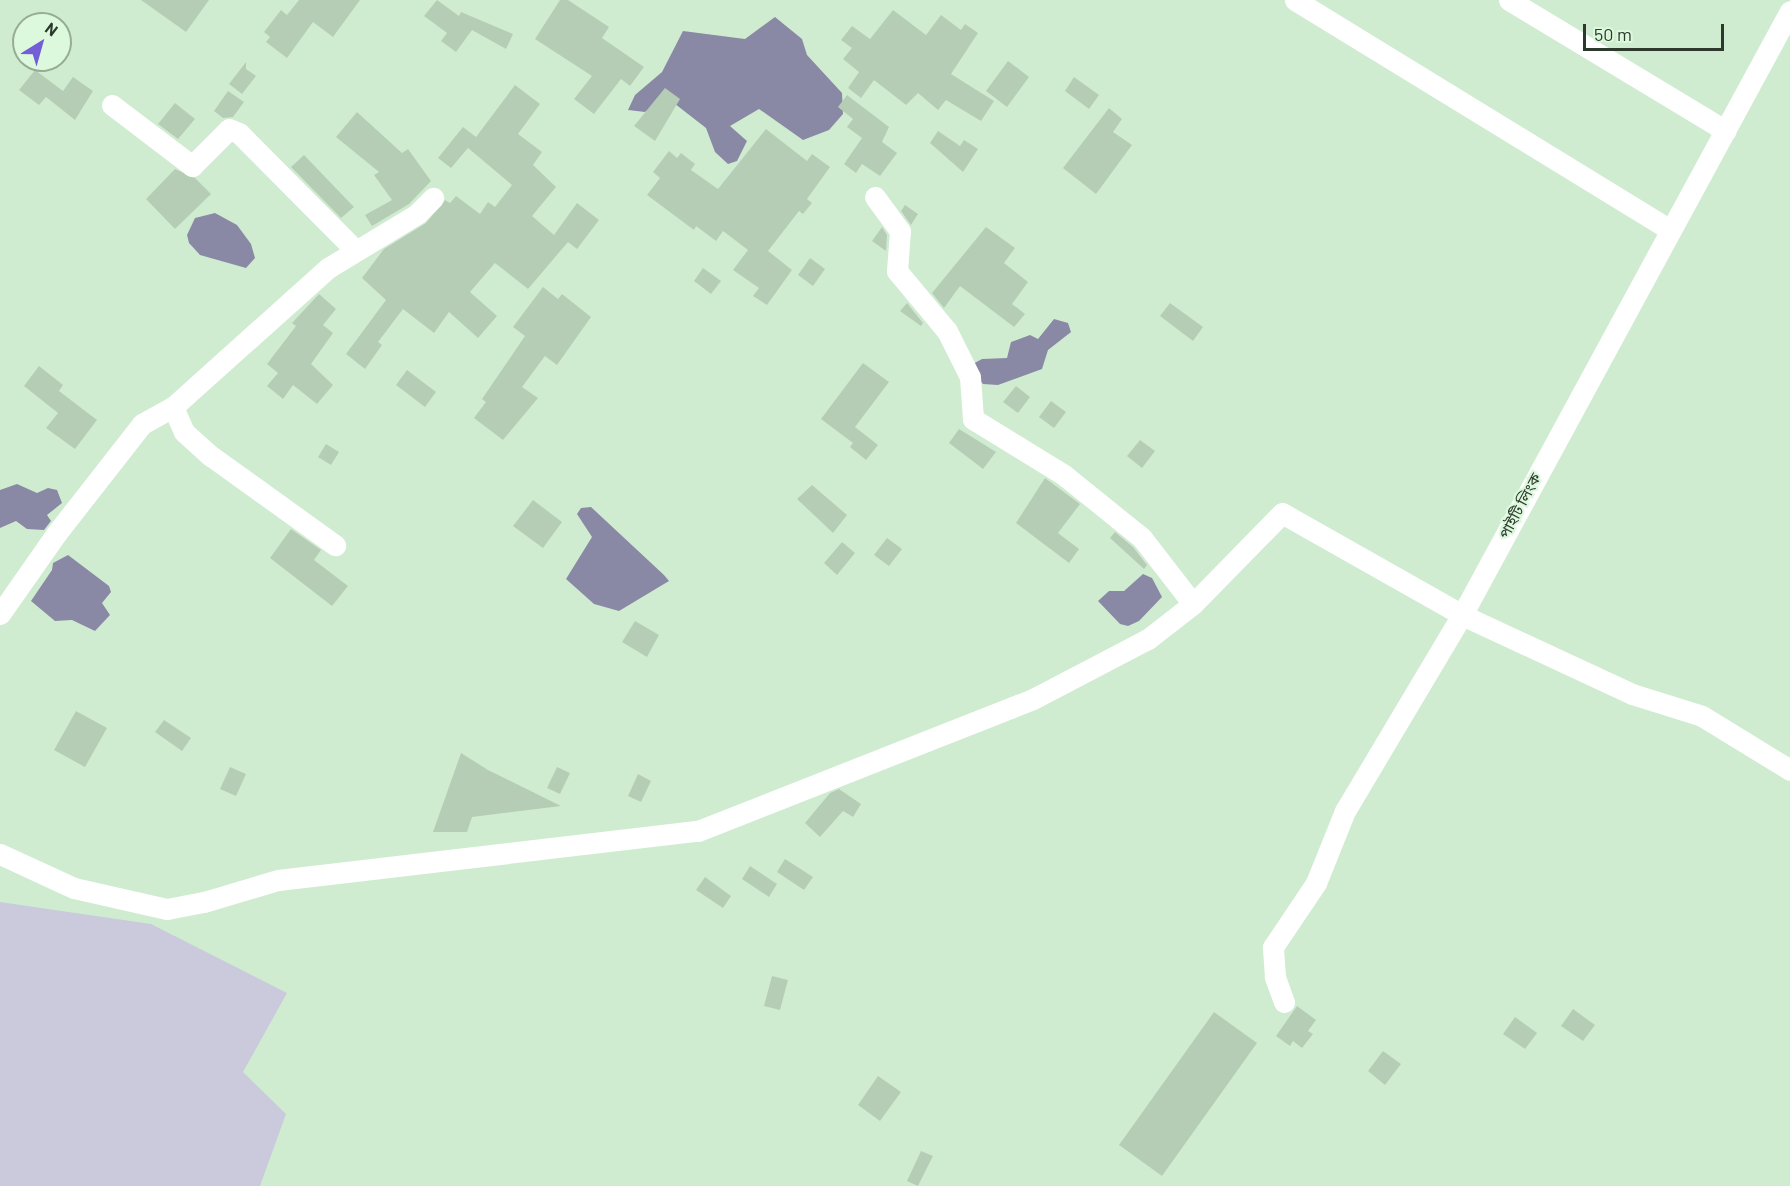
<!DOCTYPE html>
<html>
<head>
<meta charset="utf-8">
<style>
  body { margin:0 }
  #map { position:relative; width:1790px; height:1186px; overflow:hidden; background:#d0ecd0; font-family:Barlow,"Noto Sans Bengali",sans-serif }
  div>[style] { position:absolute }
  .green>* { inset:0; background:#cacadc }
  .water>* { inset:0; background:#8a89a5 }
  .building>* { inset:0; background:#b6cdb5 }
  .street>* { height:21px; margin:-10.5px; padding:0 10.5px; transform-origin:10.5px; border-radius:10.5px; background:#fff }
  span { translate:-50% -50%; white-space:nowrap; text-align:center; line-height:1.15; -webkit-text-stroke:4.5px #ddf9dd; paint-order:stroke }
  .street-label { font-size:15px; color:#2e392e }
  .north { position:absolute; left:12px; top:12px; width:60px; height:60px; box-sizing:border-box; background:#ddf9dd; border:2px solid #97ac97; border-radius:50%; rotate:37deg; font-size:16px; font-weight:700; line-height:24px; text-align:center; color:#2e392e }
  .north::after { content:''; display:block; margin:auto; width:21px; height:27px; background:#735ed8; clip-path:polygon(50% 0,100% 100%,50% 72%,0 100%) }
  .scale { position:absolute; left:1583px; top:24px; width:141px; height:27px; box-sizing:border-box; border:3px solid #2e392e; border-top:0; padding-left:8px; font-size:18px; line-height:21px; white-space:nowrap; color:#2e392e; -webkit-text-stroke:4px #ddf9dd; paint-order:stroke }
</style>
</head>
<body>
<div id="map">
  <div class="green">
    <i style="clip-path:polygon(0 902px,151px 924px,287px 993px,243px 1072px,286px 1114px,260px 1186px,0 1186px)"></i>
  </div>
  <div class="water">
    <i style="clip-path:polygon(775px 17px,802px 39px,807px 55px,842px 93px,843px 114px,829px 130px,803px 140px,759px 109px,730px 126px,747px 141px,737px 161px,728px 164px,715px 152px,706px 128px,670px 100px,660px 100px,645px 112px,628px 110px,635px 95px,662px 72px,683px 31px,745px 39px)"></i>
    <i style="clip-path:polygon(215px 213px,237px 225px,251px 244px,255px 258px,246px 268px,200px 255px,189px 243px,187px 235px,195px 218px)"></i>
    <i style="clip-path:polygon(1054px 319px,1068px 323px,1071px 332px,1048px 350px,1042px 369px,998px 385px,983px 384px,975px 375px,971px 365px,982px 359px,1007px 358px,1011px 342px,1030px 335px,1038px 339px)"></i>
    <i style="clip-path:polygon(17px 484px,37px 493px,48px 488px,57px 490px,62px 503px,47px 515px,51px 521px,44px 530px,27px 529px,16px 521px,0 528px,0 490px)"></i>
    <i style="clip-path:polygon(591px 507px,664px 575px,669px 581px,619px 611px,594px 604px,566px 579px,592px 537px,577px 514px,581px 508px)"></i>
    <i style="clip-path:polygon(68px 555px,109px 586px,111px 592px,102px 603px,110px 615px,95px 631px,72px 620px,55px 621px,31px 601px,52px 570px,53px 563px)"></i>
    <i style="clip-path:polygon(1143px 574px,1152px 578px,1162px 597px,1139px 621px,1128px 626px,1120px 624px,1098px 601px,1109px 591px,1124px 591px)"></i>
  </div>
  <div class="building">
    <i style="clip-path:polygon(141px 0,209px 0,186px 32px)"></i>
    <i style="clip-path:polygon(299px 0,360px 0,333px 37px,313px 22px,287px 58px,266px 42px,270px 37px,264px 32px,281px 10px,287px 15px)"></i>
    <i style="clip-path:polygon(437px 0,459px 16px,461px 12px,513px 34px,506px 49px,472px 30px,456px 52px,441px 41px,447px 33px,424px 16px)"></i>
    <i style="clip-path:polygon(560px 0,568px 0,609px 27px,602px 38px,644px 67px,630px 86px,621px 79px,594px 114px,574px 99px,592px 76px,535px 39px)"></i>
    <i style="clip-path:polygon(893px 10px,926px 35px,941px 15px,961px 30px,965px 24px,978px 33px,951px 74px,994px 101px,981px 121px,946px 100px,938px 110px,918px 93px,906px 105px,874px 80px,861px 98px,848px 88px,859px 72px,843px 59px,852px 48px,841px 40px,852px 26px,870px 39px)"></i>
    <i style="clip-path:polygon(1008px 61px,1029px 77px,1007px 107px,986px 91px)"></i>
    <i style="clip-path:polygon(246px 62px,246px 69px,256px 76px,242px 94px,229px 84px)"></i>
    <i style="clip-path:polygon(35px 70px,63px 91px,73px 77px,93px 91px,75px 120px,46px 97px,39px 105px,19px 90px)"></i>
    <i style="clip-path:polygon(1074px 77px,1099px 95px,1089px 109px,1065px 91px)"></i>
    <i style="clip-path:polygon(515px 85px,540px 104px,518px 134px,542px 152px,533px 165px,556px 187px,532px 216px,554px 235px,577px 203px,599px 220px,577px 249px,568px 242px,528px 289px,495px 263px,470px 292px,497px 316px,478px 338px,449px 312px,434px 333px,403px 309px,378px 342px,382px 345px,365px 369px,346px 354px,386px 300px,362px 278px,384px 249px,426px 223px,445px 200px,450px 203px,456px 196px,480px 214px,488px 202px,495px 207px,512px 185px,468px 148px,451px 168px,438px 158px,463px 127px,476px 137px)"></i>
    <i style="clip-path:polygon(665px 88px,680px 99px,655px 141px,634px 126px)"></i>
    <i style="clip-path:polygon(228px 91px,244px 102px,233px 117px,223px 118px,214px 111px)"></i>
    <i style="clip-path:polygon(847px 95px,889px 127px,882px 142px,897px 153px,880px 176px,862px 164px,856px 173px,844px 164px,862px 138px,847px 127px,853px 119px,838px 107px)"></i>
    <i style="clip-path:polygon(175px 103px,195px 119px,178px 139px,158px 124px)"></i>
    <i style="clip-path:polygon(1109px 108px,1122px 119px,1113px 132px,1132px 145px,1096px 194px,1063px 168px)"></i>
    <i style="clip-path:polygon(357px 112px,402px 153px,408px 149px,431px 181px,409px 204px,372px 226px,365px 215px,392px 200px,374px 175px,379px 172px,336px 137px)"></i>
    <i style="clip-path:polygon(766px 129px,807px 161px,812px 154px,830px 167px,807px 199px,812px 203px,803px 214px,799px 211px,768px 251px,792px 270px,767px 305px,753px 296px,759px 288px,733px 270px,748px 250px,723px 231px,716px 241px,696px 226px,694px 230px,647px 195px,660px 178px,653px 172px,669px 151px,677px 158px,681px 153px,695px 164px,691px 170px,718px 189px)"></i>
    <i style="clip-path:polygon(938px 131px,960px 146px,964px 140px,978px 149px,963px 172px,930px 143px)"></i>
    <i style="clip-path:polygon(304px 155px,354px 207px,341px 218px,291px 167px)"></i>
    <i style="clip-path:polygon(175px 169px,195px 178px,211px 194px,175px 229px,146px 199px)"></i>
    <i style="clip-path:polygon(905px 205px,918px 214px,911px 225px,901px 211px)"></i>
    <i style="clip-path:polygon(882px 227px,887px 235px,886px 251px,872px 241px)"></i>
    <i style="clip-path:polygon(986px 227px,1015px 248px,1004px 263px,1028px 282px,1012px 304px,1025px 314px,1014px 327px,960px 286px,944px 308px,932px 293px)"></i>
    <i style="clip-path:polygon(810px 258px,825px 269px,813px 286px,798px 275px)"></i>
    <i style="clip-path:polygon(703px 268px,721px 281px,711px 294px,694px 281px)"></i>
    <i style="clip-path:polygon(543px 287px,558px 299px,562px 294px,591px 317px,557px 365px,545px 356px,522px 387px,538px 398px,503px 440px,474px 418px,486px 402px,482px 399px,525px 336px,513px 327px)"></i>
    <i style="clip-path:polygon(319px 294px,336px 309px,323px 325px,333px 333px,311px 364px,333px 385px,317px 404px,293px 385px,283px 399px,267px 386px,278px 373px,267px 364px,296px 326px,292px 323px)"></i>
    <i style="clip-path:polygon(907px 303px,923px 323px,921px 326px,900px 311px)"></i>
    <i style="clip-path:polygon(1170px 303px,1203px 327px,1193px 341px,1160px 316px)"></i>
    <i style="clip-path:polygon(863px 363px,889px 382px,855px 427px,878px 445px,866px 460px,850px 447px,853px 443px,821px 419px)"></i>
    <i style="clip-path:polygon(39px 366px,63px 385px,59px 391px,97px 420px,75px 449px,46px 428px,58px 413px,24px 386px)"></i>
    <i style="clip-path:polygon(407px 370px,436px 392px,425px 407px,396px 385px)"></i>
    <i style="clip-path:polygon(1016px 386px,1030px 397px,1018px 413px,1003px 402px)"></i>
    <i style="clip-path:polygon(1051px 401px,1066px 412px,1054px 428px,1039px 417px)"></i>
    <i style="clip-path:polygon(959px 429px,996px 452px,983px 469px,949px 443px)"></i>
    <i style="clip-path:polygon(1140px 440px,1155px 451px,1142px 468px,1127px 456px)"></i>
    <i style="clip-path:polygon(326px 444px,339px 452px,331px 465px,318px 457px)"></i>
    <i style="clip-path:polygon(1045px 478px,1080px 504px,1058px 533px,1079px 549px,1069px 563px,1016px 523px)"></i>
    <i style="clip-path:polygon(812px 485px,847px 515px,833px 533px,797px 499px)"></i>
    <i style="clip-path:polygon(533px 500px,562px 522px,543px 548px,513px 526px)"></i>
    <i style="clip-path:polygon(291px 529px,321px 550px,314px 560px,348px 586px,332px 606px,270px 558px)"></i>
    <i style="clip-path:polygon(1115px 532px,1133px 547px,1147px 565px,1144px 569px,1110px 538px)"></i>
    <i style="clip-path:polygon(887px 538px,902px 549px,889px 566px,874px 555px)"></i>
    <i style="clip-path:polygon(842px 542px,855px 553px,837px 575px,824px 563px)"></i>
    <i style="clip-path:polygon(635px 621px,659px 635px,647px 657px,622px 642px)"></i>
    <i style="clip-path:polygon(76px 711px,107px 728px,85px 767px,54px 750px)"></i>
    <i style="clip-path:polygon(164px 720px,191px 738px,182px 751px,155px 732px)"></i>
    <i style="clip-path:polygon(461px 753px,488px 770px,561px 806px,472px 817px,467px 832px,433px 832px)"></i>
    <i style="clip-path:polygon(230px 767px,246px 774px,236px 796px,220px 789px)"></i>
    <i style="clip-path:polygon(557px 767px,570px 773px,560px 794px,547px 788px)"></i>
    <i style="clip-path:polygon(638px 774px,651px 781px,641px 802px,628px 796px)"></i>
    <i style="clip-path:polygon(839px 789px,861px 804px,853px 817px,843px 811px,820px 837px,805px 823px,830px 793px)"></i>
    <i style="clip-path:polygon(785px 859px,813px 877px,804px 890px,777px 872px)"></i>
    <i style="clip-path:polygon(750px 866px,777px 884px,769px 897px,742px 879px)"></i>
    <i style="clip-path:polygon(705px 877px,731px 896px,723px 908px,696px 890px)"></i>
    <i style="clip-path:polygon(772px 976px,788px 980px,780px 1010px,764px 1006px)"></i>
    <i style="clip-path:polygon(1297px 1006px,1316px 1020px,1308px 1031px,1313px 1034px,1302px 1048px,1293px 1041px,1290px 1046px,1276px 1036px)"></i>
    <i style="clip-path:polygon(1573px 1009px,1595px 1025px,1583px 1041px,1561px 1026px)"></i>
    <i style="clip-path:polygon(1214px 1012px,1257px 1043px,1162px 1176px,1119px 1145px)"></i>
    <i style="clip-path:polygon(1515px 1017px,1537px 1033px,1525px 1049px,1503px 1034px)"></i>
    <i style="clip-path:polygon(1383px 1051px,1401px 1064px,1385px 1085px,1368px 1071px)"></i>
    <i style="clip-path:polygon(878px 1076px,901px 1092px,880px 1121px,858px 1105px)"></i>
    <i style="clip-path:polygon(921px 1151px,933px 1156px,918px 1186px,907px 1181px)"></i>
  </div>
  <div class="street">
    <i style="left:1295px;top:0;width:439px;rotate:31.5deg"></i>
    <i style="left:1509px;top:0;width:253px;rotate:31.1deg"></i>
    <i style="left:112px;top:105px;width:101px;rotate:37.3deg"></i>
    <i style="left:192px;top:166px;width:52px;rotate:-45deg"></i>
    <i style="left:229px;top:129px;width:11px;rotate:22deg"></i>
    <i style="left:239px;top:133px;width:165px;rotate:45.2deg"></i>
    <i style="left:875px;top:197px;width:42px;rotate:53.7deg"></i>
    <i style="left:900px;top:231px;width:40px;rotate:94.3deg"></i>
    <i style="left:897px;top:271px;width:78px;rotate:50.2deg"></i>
    <i style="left:947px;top:331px;width:51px;rotate:63.4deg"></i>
    <i style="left:970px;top:377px;width:42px;rotate:85.9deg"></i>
    <i style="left:973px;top:419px;width:107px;rotate:31.6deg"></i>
    <i style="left:1064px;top:475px;width:100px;rotate:38.9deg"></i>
    <i style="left:1142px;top:538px;width:83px;rotate:52.3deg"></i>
    <i style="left:173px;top:407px;width:27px;rotate:66deg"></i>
    <i style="left:184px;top:432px;width:36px;rotate:42deg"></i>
    <i style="left:211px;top:456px;width:153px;rotate:35.7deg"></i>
    <i style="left:0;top:614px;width:98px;rotate:-55deg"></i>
    <i style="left:56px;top:534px;width:140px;rotate:-52deg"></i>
    <i style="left:142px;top:424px;width:35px;rotate:-29deg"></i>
    <i style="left:173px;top:407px;width:208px;rotate:-41.9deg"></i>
    <i style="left:328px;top:268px;width:104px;rotate:-31.2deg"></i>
    <i style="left:417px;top:214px;width:23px;rotate:-45deg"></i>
    <i style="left:0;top:854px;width:81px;rotate:24.7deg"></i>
    <i style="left:74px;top:888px;width:95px;rotate:12.7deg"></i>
    <i style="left:167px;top:909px;width:38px;rotate:-11deg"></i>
    <i style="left:204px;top:902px;width:77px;rotate:-16.6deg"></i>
    <i style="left:278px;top:880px;width:423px;rotate:-6.7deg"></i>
    <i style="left:698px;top:831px;width:360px;rotate:-21.5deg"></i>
    <i style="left:1033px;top:699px;width:130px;rotate:-27.6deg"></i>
    <i style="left:1148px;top:639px;width:57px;rotate:-37.9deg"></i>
    <i style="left:1193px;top:604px;width:127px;rotate:-45.6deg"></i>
    <i style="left:1282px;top:513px;width:207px;rotate:29.5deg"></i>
    <i style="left:1462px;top:615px;width:187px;rotate:24.9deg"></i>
    <i style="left:1632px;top:694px;width:73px;rotate:17.4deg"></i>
    <i style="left:1702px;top:716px;width:103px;rotate:31.5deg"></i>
    <i style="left:1284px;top:1002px;width:27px;rotate:-110deg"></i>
    <i style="left:1275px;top:977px;width:30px;rotate:-94deg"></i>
    <i style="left:1273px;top:947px;width:77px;rotate:-56.1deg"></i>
    <i style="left:1316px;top:883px;width:78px;rotate:-68.1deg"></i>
    <i style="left:1345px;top:811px;width:228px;rotate:-59.2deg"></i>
    <i style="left:1462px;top:615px;width:687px;rotate:-61.5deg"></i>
  </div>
  <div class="street-label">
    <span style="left:1520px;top:506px;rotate:-62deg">পাইটি লিংক</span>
  </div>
  <div class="north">N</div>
  <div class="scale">50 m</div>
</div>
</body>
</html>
